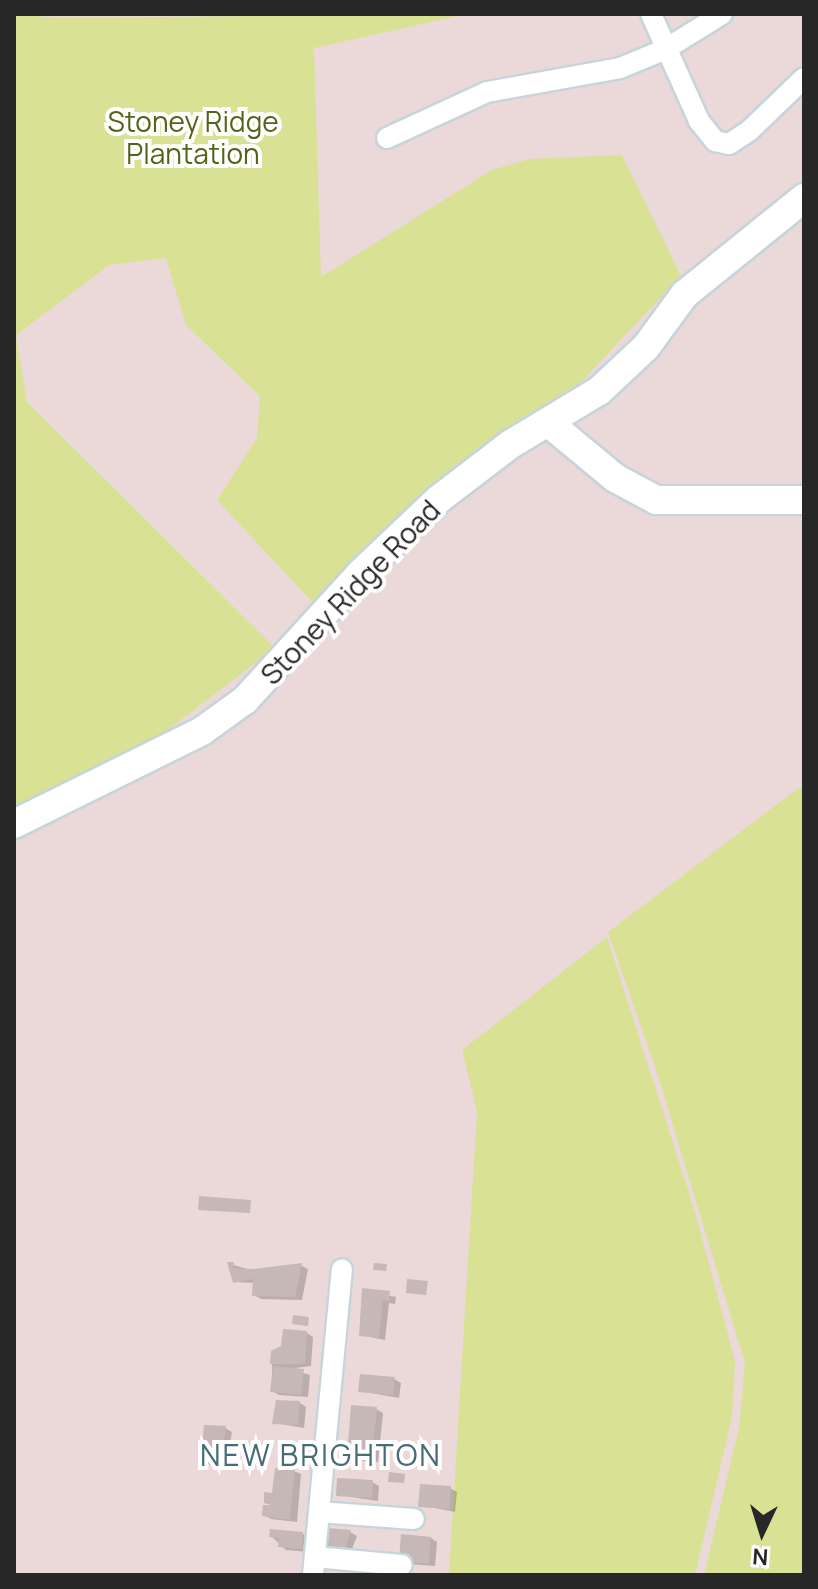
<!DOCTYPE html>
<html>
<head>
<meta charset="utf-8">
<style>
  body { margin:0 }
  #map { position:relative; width:818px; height:1589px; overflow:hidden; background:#ead9d8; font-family:Manrope,sans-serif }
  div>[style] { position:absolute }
  .green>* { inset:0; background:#d9e294 }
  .shadow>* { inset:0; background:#0003 }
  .building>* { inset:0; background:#c5b8b7 }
  .roads { filter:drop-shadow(2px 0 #c7d5da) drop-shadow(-2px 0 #c7d5da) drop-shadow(0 2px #c7d5da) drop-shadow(0 -2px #c7d5da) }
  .street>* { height:20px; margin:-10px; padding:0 10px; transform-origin:10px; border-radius:10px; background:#fff }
  .secondary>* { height:28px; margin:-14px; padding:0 14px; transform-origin:14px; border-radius:14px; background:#fff }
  span { translate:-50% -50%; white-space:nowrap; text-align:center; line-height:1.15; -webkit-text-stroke:8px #fff; paint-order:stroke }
  .park-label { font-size:28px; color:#516418 }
  .street-label { font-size:28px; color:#272727 }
  .neighbourhood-label { font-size:30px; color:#486b78; letter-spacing:2px }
  .frame { position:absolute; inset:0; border:16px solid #272727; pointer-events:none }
  .north { position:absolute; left:722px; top:1493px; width:80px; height:80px; -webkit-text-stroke:6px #fff; paint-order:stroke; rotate:184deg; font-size:22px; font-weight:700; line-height:32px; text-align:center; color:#272727 }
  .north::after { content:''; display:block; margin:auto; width:28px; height:36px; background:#272727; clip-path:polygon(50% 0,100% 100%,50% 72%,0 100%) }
</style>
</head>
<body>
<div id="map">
  <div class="green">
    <i style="clip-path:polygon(14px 14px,59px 18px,467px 14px,314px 48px,321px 277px,492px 170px,529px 159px,622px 155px,681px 276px,568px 396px,505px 431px,454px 468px,316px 606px,217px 500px,257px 438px,260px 396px,186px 325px,166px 258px,109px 265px,16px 335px,27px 402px,275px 648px,157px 738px,14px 809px)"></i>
    <i style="clip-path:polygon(804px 784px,804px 1575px,704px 1575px,739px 1428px,745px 1363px,656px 1069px,608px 932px)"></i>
    <i style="clip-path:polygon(607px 937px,695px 1212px,735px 1361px,732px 1417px,695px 1575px,449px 1575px,477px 1111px,462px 1050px)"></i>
  </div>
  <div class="shadow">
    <i style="clip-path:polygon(230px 1264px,254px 1271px,302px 1266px,308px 1269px,302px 1300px,261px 1299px,254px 1295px,255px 1283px,235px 1282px)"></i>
    <i style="clip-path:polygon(364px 1291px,396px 1297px,395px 1304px,389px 1303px,385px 1340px,361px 1335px)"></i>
    <i style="clip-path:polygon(307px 1333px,313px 1337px,311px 1366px,288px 1369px,310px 1375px,308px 1397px,279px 1395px,272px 1391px,272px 1363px)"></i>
    <i style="clip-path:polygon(394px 1379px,401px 1383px,399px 1398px,360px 1391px)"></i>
    <i style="clip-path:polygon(300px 1403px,306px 1407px,304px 1428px,275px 1423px)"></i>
    <i style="clip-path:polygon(376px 1409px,383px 1413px,378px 1462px,356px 1460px,349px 1456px)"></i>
    <i style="clip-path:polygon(225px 1428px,232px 1432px,226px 1466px,210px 1465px,203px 1461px)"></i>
    <i style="clip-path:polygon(294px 1471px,301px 1474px,297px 1522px,271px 1519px,264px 1515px,275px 1507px,274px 1495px)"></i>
    <i style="clip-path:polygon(372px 1482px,379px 1486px,378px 1501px,338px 1495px)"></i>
    <i style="clip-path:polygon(450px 1488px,457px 1492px,455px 1512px,420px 1505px)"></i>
    <i style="clip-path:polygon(350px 1532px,357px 1536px,349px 1557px,334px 1556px)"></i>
    <i style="clip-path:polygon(303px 1534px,309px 1538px,308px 1552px,286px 1550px,271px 1536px)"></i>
    <i style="clip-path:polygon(431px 1538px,437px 1542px,435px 1566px,408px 1564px)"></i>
  </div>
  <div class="building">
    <i style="clip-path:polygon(199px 1196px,251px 1200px,250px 1213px,198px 1210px)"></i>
    <i style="clip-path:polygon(227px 1262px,234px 1262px,233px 1268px,253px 1269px,302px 1263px,295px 1297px,252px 1296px,253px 1279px,233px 1283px)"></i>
    <i style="clip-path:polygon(374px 1263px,387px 1264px,386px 1271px,373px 1270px)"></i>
    <i style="clip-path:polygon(407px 1279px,428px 1281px,426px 1295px,406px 1293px)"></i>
    <i style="clip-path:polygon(362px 1288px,390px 1291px,389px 1301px,383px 1300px,379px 1338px,359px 1336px)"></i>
    <i style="clip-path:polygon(293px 1315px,309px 1317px,308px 1326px,292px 1324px)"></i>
    <i style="clip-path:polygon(283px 1329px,307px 1331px,305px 1364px,270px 1364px,271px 1351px,281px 1346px)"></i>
    <i style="clip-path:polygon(273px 1366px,304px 1369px,301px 1395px,270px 1392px)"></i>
    <i style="clip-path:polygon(360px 1374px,395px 1377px,393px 1395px,358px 1392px)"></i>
    <i style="clip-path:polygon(276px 1400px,300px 1401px,298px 1425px,272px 1424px)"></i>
    <i style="clip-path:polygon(351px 1405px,377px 1407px,372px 1460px,347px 1457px)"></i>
    <i style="clip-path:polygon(204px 1425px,226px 1426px,220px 1463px,201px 1462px)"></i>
    <i style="clip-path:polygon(275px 1468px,295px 1469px,290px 1520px,262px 1516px,263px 1505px,271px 1505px,264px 1503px,264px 1492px,272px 1493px)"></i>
    <i style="clip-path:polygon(389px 1472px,405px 1474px,404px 1483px,388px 1482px)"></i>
    <i style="clip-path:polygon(337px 1478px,373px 1480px,372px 1498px,336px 1496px)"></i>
    <i style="clip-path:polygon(420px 1484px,451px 1486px,449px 1509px,418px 1507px)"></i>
    <i style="clip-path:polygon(327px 1528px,351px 1530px,343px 1555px,325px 1553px)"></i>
    <i style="clip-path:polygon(270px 1529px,303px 1532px,302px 1549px,278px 1547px,279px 1538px,269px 1537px)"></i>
    <i style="clip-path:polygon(401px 1534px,431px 1537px,429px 1564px,399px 1561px)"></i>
  </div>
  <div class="roads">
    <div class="street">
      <i style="left:651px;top:14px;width:117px;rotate:65.8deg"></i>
      <i style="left:699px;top:121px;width:26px;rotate:51deg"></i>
      <i style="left:715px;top:141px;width:14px;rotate:12deg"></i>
      <i style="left:729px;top:144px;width:24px;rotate:-33deg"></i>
      <i style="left:749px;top:131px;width:76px;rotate:-43.9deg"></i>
      <i style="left:387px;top:138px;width:110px;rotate:-24.7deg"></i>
      <i style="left:487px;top:92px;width:135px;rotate:-10.2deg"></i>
      <i style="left:620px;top:68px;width:48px;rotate:-22.2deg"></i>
      <i style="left:664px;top:50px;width:68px;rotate:-31.8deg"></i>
      <i style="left:319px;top:1512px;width:95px;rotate:4.2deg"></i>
      <i style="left:315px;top:1557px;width:87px;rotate:5.3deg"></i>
      <i style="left:313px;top:1575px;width:307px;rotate:-84.6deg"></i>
    </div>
    <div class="secondary">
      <i style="left:550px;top:424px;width:85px;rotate:39.7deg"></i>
      <i style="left:615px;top:478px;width:47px;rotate:28.2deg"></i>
      <i style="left:656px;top:500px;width:148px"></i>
      <i style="left:14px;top:824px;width:210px;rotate:-26.3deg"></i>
      <i style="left:202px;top:731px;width:53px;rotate:-35.8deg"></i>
      <i style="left:245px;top:700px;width:171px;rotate:-47.6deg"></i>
      <i style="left:360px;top:574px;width:109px;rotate:-43.5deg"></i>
      <i style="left:439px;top:499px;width:91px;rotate:-37.4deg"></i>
      <i style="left:511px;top:444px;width:103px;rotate:-31.1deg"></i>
      <i style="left:599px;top:391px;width:64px;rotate:-43.1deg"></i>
      <i style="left:646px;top:347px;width:66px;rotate:-53.7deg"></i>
      <i style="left:685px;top:294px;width:153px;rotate:-38.9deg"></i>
    </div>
  </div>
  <div class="park-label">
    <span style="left:193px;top:137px">Stoney Ridge<br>Plantation</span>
  </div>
  <div class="street-label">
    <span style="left:350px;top:592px;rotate:-46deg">Stoney Ridge Road</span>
  </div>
  <div class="neighbourhood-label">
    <span style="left:321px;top:1455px">NEW BRIGHTON</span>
  </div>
  <div class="frame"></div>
  <div class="north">N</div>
</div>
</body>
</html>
